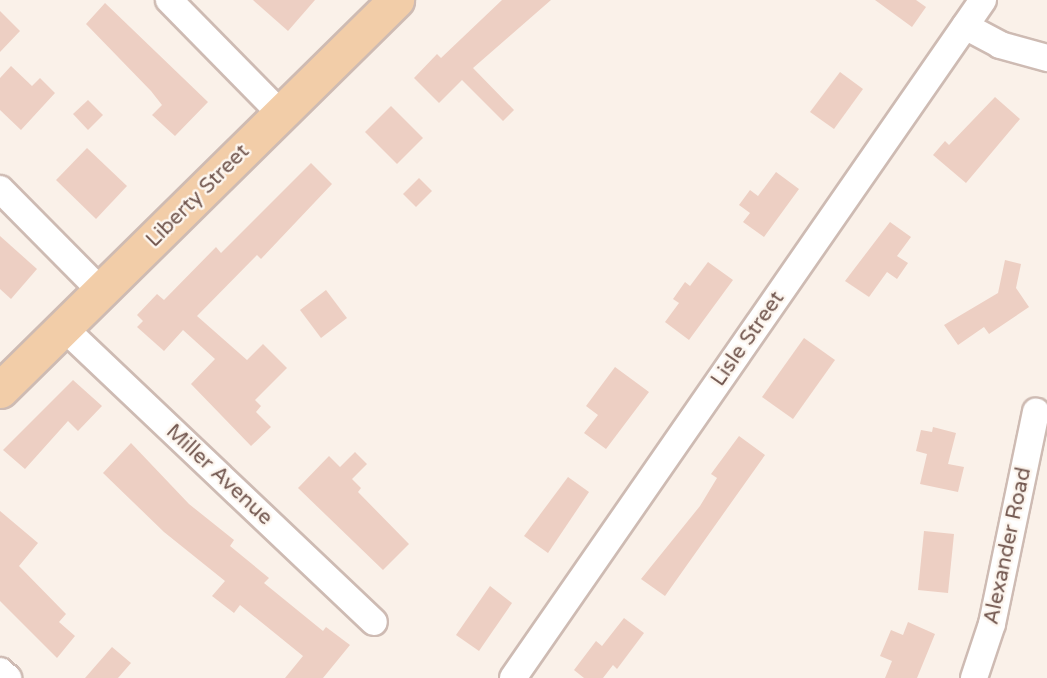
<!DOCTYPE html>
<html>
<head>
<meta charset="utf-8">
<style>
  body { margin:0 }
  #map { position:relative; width:1047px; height:678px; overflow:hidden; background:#faf1e9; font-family:"Varela Round",sans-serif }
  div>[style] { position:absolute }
  .building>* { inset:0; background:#edcfc3 }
  .roads { filter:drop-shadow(2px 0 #cebbb3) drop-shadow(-2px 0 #cebbb3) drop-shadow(0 2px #cebbb3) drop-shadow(0 -2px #cebbb3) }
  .minor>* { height:26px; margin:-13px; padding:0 13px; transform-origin:13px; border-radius:13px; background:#fff }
  .major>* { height:35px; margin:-17.5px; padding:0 17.5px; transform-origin:17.5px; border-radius:17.5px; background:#f2cda8 }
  span { translate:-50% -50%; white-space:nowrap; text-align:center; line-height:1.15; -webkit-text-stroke:5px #fdf6ef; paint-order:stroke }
  .street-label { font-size:21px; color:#72574f }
</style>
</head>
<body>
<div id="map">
  <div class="building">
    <i style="clip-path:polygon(253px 0,315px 0,288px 31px)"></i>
    <i style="clip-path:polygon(502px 0,551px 0,473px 68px,514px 110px,503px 121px,462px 80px,439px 103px,414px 78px,437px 54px,441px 58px)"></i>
    <i style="clip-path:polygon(875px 0,916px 0,926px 7px,912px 27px)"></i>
    <i style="clip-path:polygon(105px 3px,208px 102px,175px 136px,152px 115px,162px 105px,151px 91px,86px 24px)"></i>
    <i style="clip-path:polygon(0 11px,20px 31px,0 52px)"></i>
    <i style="clip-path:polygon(11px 66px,32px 86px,40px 78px,55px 93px,21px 130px,0 110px,0 78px)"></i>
    <i style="clip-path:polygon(840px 72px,863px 89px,834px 129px,810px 112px)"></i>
    <i style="clip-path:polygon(995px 97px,1020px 119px,966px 183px,933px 155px,945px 141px,949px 145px)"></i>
    <i style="clip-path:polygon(88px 100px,103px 115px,88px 130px,73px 114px)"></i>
    <i style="clip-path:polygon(391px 106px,423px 138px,397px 164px,365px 132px)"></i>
    <i style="clip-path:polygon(87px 148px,127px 186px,96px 219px,56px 180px)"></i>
    <i style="clip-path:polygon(311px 163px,332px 184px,261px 259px,257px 255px,197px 316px,247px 360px,263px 344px,287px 368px,255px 400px,261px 406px,256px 412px,271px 427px,251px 446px,191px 384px,215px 359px,183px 330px,164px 351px,137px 327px,143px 321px,137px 315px,157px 294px,164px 300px,216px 247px,221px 253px)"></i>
    <i style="clip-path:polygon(776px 172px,799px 189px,764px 237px,743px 222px,750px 213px,739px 205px,750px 190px,758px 196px)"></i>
    <i style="clip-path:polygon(419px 178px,432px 191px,416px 207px,403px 194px)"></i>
    <i style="clip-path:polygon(890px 222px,911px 237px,897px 256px,908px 263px,897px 279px,887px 272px,869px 297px,845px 281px)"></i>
    <i style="clip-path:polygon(0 236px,37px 269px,11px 299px,0 289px)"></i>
    <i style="clip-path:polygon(1005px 260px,1021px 264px,1016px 288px,1029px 307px,989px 334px,984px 327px,958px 345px,944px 325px,998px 293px)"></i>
    <i style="clip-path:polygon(708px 262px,733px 280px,689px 340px,665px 322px,679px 303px,673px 299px,685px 282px,690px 286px)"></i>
    <i style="clip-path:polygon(326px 290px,347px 318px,321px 338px,300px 310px)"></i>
    <i style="clip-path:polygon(804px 338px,835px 360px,793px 419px,762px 397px)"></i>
    <i style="clip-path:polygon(615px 367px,649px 392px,606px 449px,584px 433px,598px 415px,586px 406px)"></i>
    <i style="clip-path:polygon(73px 380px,102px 406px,78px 431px,68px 421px,25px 469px,3px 450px)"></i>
    <i style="clip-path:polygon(933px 427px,956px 433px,948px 464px,964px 467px,958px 492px,920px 484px,927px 454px,916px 451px,921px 430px,932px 432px)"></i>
    <i style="clip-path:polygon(739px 436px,765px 455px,665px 596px,641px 579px,700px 506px,717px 478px,711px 474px)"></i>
    <i style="clip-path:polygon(131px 443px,189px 504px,234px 540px,230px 546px,269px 578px,264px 583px,323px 631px,326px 627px,350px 645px,323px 678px,285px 678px,303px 656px,240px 605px,234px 613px,212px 596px,225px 581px,164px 532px,103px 473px)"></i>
    <i style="clip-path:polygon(355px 452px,367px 464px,352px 479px,361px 488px,358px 492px,409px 544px,383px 570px,298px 488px,329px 456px,340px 467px)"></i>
    <i style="clip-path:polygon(568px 477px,589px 492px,548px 553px,524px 536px)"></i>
    <i style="clip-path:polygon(0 511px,38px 543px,19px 566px,66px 614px,59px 622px,75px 636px,57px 658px,0 601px)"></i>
    <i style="clip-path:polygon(924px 531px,954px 534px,948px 593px,918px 590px)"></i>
    <i style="clip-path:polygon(490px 586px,512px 603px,479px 651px,456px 635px)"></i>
    <i style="clip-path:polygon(624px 618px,644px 633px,617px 669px,613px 665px,603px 678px,584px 678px,574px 670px,596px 641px,602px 646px)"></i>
    <i style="clip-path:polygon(908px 622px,935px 634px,917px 678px,885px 678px,892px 661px,880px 656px,891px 630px,903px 635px)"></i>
    <i style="clip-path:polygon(112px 647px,131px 663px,118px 678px,85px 678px)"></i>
  </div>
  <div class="roads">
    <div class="minor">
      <i style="left:169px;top:0;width:160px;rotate:45.5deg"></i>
      <i style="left:965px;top:26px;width:40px;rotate:28deg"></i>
      <i style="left:1000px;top:45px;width:49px;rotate:15.5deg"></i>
      <i style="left:0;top:189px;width:144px;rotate:45.3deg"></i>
      <i style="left:64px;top:328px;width:427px;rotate:43.5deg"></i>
      <i style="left:0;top:671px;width:11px;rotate:41deg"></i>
      <i style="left:513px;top:678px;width:825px;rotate:-55.27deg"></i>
      <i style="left:974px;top:678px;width:57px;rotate:-71.6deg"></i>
      <i style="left:992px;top:624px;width:217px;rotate:-78.3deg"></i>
    </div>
    <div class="major">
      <i style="left:0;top:390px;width:556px;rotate:-44.56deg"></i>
    </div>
  </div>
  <div class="street-label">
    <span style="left:198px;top:196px;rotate:-45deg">Liberty Street</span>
    <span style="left:748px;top:339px;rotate:-55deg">Lisle Street</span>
    <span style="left:219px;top:475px;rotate:43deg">Miller Avenue</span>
    <span style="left:1008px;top:546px;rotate:-78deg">Alexander Road</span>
  </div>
</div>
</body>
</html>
